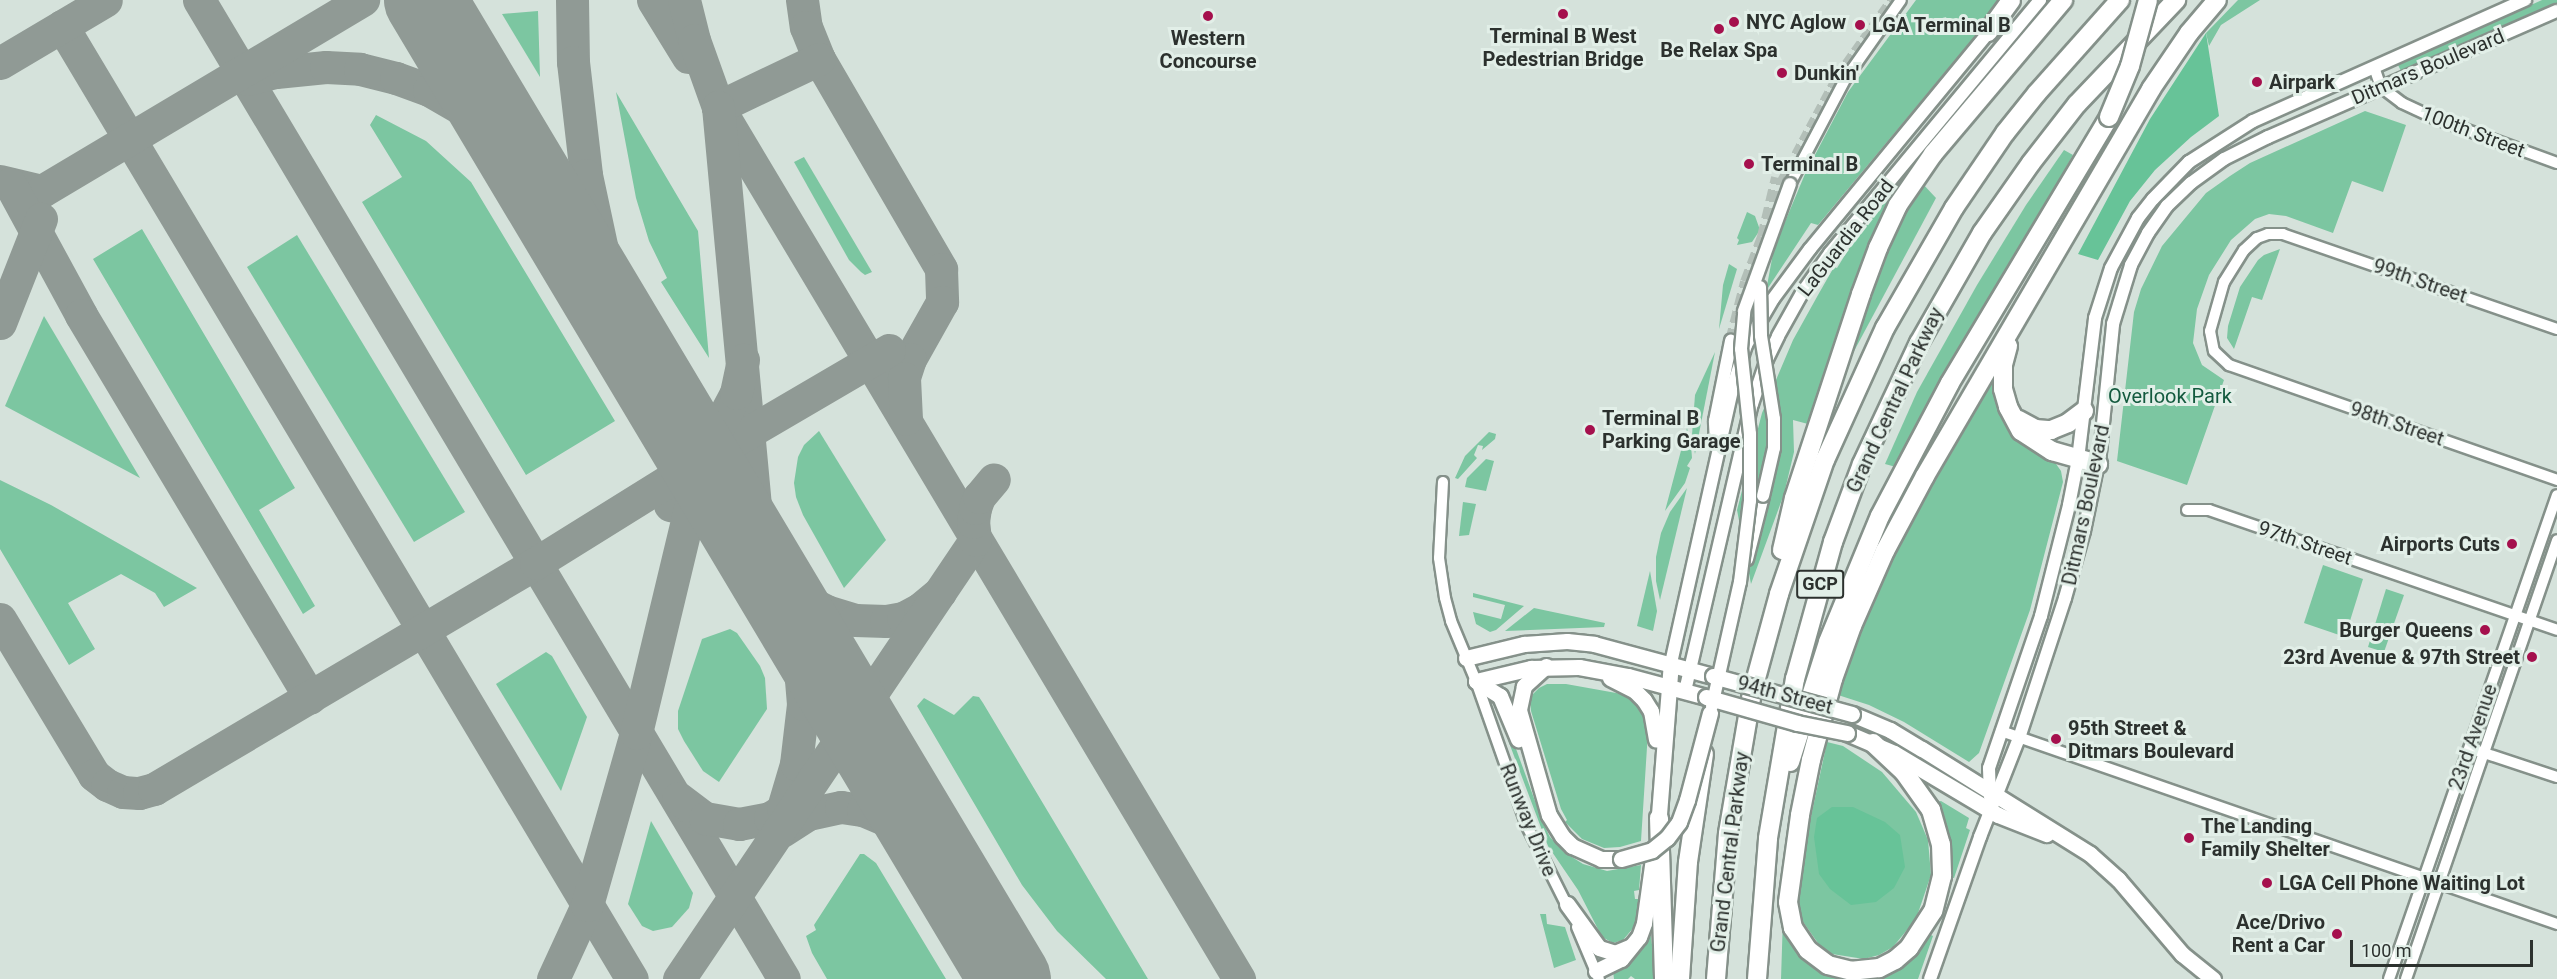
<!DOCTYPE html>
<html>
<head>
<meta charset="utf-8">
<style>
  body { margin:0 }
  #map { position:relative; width:2557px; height:979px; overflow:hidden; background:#d5e2db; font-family:Roboto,sans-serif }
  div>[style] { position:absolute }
  .green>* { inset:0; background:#7cc6a1 }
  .forest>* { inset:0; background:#67c398 }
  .taxiway>* { height:33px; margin:-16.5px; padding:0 16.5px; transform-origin:16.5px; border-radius:16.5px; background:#909a95 }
  .runway>* { height:82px; margin:-41px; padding:0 41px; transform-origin:41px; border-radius:41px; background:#909a95 }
  .minor-tunnel>* { height:10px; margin-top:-5px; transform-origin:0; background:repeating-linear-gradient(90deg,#b3bfb8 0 10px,transparent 0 15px) }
  .tertiary-tunnel>* { height:12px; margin-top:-6px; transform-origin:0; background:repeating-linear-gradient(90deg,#b3bfb8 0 12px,transparent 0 18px) }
  .roads { filter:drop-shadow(2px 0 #85918a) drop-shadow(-2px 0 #85918a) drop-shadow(0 2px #85918a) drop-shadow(0 -2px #85918a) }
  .minor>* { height:10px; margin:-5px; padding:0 5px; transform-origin:5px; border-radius:5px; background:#fff }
  .tertiary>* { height:12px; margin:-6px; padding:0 6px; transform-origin:6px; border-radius:6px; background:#fff }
  .secondary>* { height:15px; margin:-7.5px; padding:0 7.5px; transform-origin:7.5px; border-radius:7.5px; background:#fff }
  .motorway>* { height:18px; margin:-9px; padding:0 9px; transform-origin:9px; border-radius:9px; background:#fff }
  .bridges { filter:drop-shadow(2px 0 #85918a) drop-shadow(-2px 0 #85918a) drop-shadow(0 2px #85918a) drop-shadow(0 -2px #85918a) }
  .tertiary-bridge>* { height:12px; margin:-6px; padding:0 6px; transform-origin:6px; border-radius:6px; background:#fff }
  .secondary-bridge>* { height:15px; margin:-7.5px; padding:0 7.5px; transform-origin:7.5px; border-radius:7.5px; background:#fff }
  .motorway-bridge>* { height:18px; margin:-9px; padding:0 9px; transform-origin:9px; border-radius:9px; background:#fff }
  .dots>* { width:16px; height:16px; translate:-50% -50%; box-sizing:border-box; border:3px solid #e2efe8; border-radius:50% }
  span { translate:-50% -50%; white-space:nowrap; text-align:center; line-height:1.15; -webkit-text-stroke:6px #e2efe8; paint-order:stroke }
  .shield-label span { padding:2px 4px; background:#e2efe8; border:2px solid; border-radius:4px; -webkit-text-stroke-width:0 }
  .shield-label { font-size:18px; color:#2c312e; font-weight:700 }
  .poi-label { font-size:20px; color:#2c312e; font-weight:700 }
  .left { translate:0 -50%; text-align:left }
  .right { translate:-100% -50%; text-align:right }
  .street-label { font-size:20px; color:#2c312e }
  .park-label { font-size:20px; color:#135a3e }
  .scale { position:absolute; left:2350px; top:940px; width:183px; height:27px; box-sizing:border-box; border:3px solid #2c312e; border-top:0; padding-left:8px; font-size:18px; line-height:21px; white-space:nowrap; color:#2c312e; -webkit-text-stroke:4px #e2efe8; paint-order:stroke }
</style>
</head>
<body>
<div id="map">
  <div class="green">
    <i style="clip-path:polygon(1916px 0,2005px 0,1818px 225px,1811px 223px,1766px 291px,1774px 248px,1805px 174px,1848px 92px)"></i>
    <i style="clip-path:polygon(2238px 0,2260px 0,2221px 25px,2209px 46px,2206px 33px)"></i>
    <i style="clip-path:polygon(2542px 0,2557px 0,2557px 5px,2402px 73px,2398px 65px)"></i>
    <i style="clip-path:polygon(538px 11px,540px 77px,502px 14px)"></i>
    <i style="clip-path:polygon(616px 92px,698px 231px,709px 358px,661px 282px,667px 278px,649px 241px,636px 198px)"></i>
    <i style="clip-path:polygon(2365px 111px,2406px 125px,2383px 192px,2352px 181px,2333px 233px,2286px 216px,2269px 214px,2255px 219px,2231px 240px,2209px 275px,2197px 309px,2193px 343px,2202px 365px,2224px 380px,2187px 485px,2117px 461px,2134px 312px,2141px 289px,2162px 246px,2206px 193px,2230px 176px,2250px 163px)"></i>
    <i style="clip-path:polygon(376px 115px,426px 141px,471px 182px,615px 421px,526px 475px,362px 202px,402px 177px,370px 125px)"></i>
    <i style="clip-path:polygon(2064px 150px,2073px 155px,1988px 306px,1896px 467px,1885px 464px,1917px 392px,1977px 285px,2026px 205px)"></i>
    <i style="clip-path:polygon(804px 157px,872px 272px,865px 275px,861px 272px,849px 260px,794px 162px)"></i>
    <i style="clip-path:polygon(1921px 182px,1936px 198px,1853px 353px,1849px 352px,1886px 247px,1901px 213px)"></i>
    <i style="clip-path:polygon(1897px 186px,1900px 189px,1874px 238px,1808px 424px,1793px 420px,1794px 452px,1784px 494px,1751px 584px,1737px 510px,1762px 413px,1793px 340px,1818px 295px,1834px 267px,1837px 268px,1850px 247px)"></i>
    <i style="clip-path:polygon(1747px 212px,1755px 216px,1760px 230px,1752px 242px,1737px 245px,1739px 240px,1737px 238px)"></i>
    <i style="clip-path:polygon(142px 229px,295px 488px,259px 510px,315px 606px,303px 614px,93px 259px)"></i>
    <i style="clip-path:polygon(297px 235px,465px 512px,414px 542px,247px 267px)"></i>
    <i style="clip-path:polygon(2280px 249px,2262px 300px,2252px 297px,2234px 349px,2227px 338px,2228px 326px,2240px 287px,2258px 260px,2264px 255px)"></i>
    <i style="clip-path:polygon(1729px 264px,1737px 269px,1719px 329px,1723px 285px)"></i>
    <i style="clip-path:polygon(44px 316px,140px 478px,5px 406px)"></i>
    <i style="clip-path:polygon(1715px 352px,1695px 454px,1692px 435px,1695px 395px)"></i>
    <i style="clip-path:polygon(1989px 380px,1995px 381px,2054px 461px,2061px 471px,2063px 482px,2030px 610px,1979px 753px,1969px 762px,1904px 722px,1869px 705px,1838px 695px,1866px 613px,1911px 519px)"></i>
    <i style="clip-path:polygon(1687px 428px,1691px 445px,1692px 458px,1687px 466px,1690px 468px,1685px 483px,1665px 511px)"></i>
    <i style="clip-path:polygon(819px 431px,886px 540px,844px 588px,803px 515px,796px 497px,794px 483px,798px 457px,804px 445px)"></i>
    <i style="clip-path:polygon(1489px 432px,1496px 434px,1495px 439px,1482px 450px,1483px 446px,1478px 445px,1474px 455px,1477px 458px,1458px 479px,1455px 478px,1465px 456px)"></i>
    <i style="clip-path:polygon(1486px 459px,1494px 461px,1486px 491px,1465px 487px,1467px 478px)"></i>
    <i style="clip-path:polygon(0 480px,51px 505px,197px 588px,164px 607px,155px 593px,121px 574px,68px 603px,95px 649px,69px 665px,0 549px)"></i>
    <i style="clip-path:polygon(1687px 488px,1660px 600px,1656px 581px,1656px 557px,1661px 533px,1670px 512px)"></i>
    <i style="clip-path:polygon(1463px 502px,1476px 504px,1469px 535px,1459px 536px)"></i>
    <i style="clip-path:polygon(2323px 565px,2363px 579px,2345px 637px,2304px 623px)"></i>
    <i style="clip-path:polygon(1650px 571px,1657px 611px,1653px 631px,1637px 626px)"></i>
    <i style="clip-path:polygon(2386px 589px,2404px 595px,2384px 652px,2368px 647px)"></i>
    <i style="clip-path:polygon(1473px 593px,1524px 606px,1496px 630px,1490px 632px,1476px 624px,1473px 612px,1501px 619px,1505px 605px,1473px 597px)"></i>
    <i style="clip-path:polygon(1534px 608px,1605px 623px,1604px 627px,1505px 631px)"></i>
    <i style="clip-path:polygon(730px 629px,737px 633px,760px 666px,765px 678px,767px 709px,719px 782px,703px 771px,684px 741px,678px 729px,678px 711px,702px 639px)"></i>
    <i style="clip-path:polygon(546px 652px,552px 656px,587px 717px,561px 791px,496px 684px)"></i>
    <i style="clip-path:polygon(1547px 684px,1566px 684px,1633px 696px,1649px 716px,1641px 841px,1620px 847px,1604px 848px,1582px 839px,1565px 822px,1567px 820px,1561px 809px,1531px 711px,1530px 701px,1533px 694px,1539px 688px)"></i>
    <i style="clip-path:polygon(973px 696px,979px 697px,983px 703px,1148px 979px,1106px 979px,1057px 931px,1022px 885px,917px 706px,924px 698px,954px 715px)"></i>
    <i style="clip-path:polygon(1511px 735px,1543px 823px,1550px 837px,1564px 852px,1583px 864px,1607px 871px,1641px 865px,1639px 890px,1634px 891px,1635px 899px,1639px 899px,1638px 917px,1634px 927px,1623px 940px,1613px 943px,1602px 937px,1578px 890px,1548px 846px,1508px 740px)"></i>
    <i style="clip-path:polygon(1827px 742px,1843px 746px,1882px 772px,1916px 812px,1928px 840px,1931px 875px,1916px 919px,1893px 947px,1879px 955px,1864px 959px,1832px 954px,1820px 946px,1801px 919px,1799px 901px,1803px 854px)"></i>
    <i style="clip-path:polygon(1941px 801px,1969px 818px,1966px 828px,1970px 830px,1954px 878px,1949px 877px,1936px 802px)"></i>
    <i style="clip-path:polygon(651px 821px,693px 893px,689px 908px,672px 927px,653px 931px,642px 926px,628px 904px)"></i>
    <i style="clip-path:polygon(860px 854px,864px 854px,876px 863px,946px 979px,827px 979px,812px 953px,806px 936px,816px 930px,814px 925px)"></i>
    <i style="clip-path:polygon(1540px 914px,1546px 914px,1547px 924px,1565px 927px,1576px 960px,1554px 968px)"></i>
    <i style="clip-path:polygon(1783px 917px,1852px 979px,1887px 974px,1912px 957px,1929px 934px,1933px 936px,1918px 979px,1781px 979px)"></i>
    <i style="clip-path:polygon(1650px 931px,1657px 979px,1635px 979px,1631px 976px,1628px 979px,1614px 979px,1613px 971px,1632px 961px,1646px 945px)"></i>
  </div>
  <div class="forest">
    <i style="clip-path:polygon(2206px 33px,2219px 116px,2191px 137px,2155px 170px,2130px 201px,2098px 260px,2078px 254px,2150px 119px)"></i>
    <i style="clip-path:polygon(1832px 807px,1853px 807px,1885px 822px,1900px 835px,1905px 867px,1894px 888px,1876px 902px,1851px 905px,1830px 889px,1819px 874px,1814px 837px,1817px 818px)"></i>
  </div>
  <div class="taxiway">
    <i style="left:199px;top:0;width:1140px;rotate:59.14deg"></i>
    <i style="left:427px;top:0;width:5px;rotate:79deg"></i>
    <i style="left:572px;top:0;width:62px;rotate:89.1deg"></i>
    <i style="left:573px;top:62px;width:114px;rotate:83.4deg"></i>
    <i style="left:586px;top:175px;width:109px;rotate:77.9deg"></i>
    <i style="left:609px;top:282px;width:63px;rotate:71.6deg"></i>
    <i style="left:653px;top:0;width:67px;rotate:58.4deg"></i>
    <i style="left:684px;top:0;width:41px;rotate:76deg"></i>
    <i style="left:694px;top:40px;width:71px;rotate:70.3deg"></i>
    <i style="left:718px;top:107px;width:1016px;rotate:59.14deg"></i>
    <i style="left:802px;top:0;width:27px;rotate:82deg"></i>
    <i style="left:806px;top:27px;width:35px;rotate:68deg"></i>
    <i style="left:819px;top:59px;width:243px;rotate:59.8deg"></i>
    <i style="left:941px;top:269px;width:33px;rotate:88deg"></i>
    <i style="left:942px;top:302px;width:65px;rotate:119.3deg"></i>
    <i style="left:910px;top:359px;width:20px;rotate:108deg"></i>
    <i style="left:904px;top:378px;width:41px;rotate:87.2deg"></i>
    <i style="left:62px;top:26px;width:1110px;rotate:59.12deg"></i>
    <i style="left:819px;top:59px;width:112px;rotate:154.6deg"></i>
    <i style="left:718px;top:107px;width:409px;rotate:84.7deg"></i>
    <i style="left:756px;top:514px;width:47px;rotate:81.3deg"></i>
    <i style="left:763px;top:560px;width:10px;rotate:73deg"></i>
    <i style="left:766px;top:570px;width:40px;rotate:40deg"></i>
    <i style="left:797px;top:596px;width:33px;rotate:27deg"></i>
    <i style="left:826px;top:611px;width:30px;rotate:17deg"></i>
    <i style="left:855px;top:620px;width:31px;rotate:2deg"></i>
    <i style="left:886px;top:621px;width:17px;rotate:-10deg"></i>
    <i style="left:903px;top:618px;width:19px;rotate:-28deg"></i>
    <i style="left:920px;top:609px;width:26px;rotate:-40deg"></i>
    <i style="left:0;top:63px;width:123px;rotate:-30.7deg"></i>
    <i style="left:247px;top:79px;width:30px;rotate:-14deg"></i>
    <i style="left:276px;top:72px;width:50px;rotate:-5.7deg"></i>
    <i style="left:326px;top:67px;width:34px;rotate:3deg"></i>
    <i style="left:360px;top:69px;width:37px;rotate:14deg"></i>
    <i style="left:396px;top:78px;width:35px;rotate:20deg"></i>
    <i style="left:429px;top:90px;width:39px;rotate:30deg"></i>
    <i style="left:463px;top:110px;width:52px;rotate:39.5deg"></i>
    <i style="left:503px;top:143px;width:29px;rotate:46deg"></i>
    <i style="left:0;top:181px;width:43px;rotate:13.4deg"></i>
    <i style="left:42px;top:191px;width:374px;rotate:-30.8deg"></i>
    <i style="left:10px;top:184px;width:149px;rotate:61.5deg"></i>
    <i style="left:81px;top:315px;width:446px;rotate:59.1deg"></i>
    <i style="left:0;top:323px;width:112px;rotate:-68.5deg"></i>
    <i style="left:732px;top:442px;width:182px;rotate:-30.4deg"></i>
    <i style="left:670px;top:505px;width:65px;rotate:11.5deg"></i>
    <i style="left:0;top:619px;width:182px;rotate:58.9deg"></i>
    <i style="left:94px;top:775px;width:16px;rotate:38deg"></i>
    <i style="left:107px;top:785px;width:17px;rotate:24deg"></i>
    <i style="left:123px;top:792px;width:16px;rotate:4deg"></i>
    <i style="left:139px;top:793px;width:16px;rotate:-15deg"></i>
    <i style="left:154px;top:789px;width:444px;rotate:-30.6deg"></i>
    <i style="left:536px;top:563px;width:193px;rotate:-31.9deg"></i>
    <i style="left:700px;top:461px;width:77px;rotate:-62.1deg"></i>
    <i style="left:736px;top:393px;width:34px;rotate:-78deg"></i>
    <i style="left:678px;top:798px;width:34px;rotate:37deg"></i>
    <i style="left:705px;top:818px;width:35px;rotate:10deg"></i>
    <i style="left:739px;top:824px;width:32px;rotate:-11deg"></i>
    <i style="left:770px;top:818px;width:31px;rotate:-32deg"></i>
    <i style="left:783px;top:808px;width:46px;rotate:-73.5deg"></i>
    <i style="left:796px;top:764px;width:60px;rotate:-83.3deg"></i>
    <i style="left:803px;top:704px;width:59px;rotate:-94.8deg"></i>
    <i style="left:798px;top:645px;width:43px;rotate:-106.3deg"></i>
    <i style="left:782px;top:831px;width:31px;rotate:-33deg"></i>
    <i style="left:808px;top:814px;width:34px;rotate:-12deg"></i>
    <i style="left:841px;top:807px;width:22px;rotate:8deg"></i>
    <i style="left:863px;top:810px;width:66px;rotate:23.1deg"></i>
    <i style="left:967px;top:908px;width:69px;rotate:48.5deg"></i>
    <i style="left:1013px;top:960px;width:28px;rotate:42deg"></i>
    <i style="left:553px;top:979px;width:81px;rotate:-65.3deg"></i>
    <i style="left:587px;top:905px;width:179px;rotate:-74.1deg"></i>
    <i style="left:636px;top:733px;width:244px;rotate:-76.5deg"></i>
    <i style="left:693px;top:496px;width:39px;rotate:-91deg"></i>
    <i style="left:692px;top:457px;width:40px;rotate:-113.4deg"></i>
    <i style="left:679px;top:979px;width:529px;rotate:-56.01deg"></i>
    <i style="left:975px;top:540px;width:18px;rotate:-96deg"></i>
    <i style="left:973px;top:522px;width:14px;rotate:-82deg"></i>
    <i style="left:975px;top:508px;width:12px;rotate:-70deg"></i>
    <i style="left:979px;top:497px;width:23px;rotate:-50deg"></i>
  </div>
  <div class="runway">
    <i style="left:425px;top:0;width:1140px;rotate:59.14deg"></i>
  </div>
  <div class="minor-tunnel">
    <i style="left:1782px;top:181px;width:119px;rotate:-61.9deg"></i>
    <i style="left:1838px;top:76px;width:93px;rotate:-54.6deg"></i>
  </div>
  <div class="tertiary-tunnel">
    <i style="left:1731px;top:341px;width:61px;rotate:-75.7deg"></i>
    <i style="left:1746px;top:282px;width:48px;rotate:-69.3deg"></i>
    <i style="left:1763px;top:237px;width:61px;rotate:-76.7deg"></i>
  </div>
  <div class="roads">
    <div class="minor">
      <i style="left:2374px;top:67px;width:21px;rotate:71deg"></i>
      <i style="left:2381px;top:87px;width:26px;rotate:37deg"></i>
      <i style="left:2402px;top:103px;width:35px;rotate:25deg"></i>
      <i style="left:2434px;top:118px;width:131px;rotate:20.1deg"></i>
      <i style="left:1790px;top:184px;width:120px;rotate:-62.2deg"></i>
      <i style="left:1846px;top:78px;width:95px;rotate:-54.8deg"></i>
      <i style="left:2557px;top:329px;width:290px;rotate:-160.9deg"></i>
      <i style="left:2283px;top:234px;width:15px;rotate:180deg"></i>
      <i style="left:2268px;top:234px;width:12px;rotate:160deg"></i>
      <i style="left:2257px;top:238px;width:18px;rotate:137deg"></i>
      <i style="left:2244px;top:250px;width:38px;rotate:122deg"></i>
      <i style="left:2224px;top:282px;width:51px;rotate:105.9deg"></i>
      <i style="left:2210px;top:331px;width:20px;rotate:79deg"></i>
      <i style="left:2214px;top:351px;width:21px;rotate:43deg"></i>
      <i style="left:2229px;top:365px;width:348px;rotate:19.3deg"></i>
      <i style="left:1443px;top:482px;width:76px;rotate:93deg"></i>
      <i style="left:1439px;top:558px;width:40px;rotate:81.5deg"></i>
      <i style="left:1445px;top:598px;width:24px;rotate:75deg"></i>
      <i style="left:1451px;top:621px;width:65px;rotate:67.4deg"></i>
      <i style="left:1476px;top:681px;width:154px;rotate:70.6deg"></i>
      <i style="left:1527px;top:826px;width:94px;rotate:63.4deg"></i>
      <i style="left:2187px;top:510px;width:22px"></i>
      <i style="left:2209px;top:510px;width:368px;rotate:19deg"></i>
      <i style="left:2001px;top:731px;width:589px;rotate:19.14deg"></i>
      <i style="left:2478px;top:751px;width:83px;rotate:18.2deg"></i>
      <i style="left:1577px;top:927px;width:56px;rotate:67.1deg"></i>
      <i style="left:2389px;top:979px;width:512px;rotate:-70.86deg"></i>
      <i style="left:2406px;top:979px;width:464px;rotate:-71deg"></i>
    </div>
    <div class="tertiary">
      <i style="left:1716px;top:443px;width:22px;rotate:-93deg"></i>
      <i style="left:1715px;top:421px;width:82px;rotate:-78.7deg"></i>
      <i style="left:1747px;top:559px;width:65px;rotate:-75.7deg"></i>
      <i style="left:1671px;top:663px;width:281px;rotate:-77.4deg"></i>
      <i style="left:1732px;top:389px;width:46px;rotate:-72.3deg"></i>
      <i style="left:1746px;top:345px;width:53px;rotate:-59.6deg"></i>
      <i style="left:1773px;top:299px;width:62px;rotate:-53.5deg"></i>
      <i style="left:1810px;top:249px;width:288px;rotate:-50.5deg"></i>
      <i style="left:1685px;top:691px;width:295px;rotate:-76.9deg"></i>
      <i style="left:1752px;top:404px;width:47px;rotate:-71.6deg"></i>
      <i style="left:1767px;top:359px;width:25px;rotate:-64deg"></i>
      <i style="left:1778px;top:336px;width:49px;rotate:-60.8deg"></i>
      <i style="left:1802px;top:293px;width:49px;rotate:-55deg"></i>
      <i style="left:1830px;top:253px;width:329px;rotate:-50.3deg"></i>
      <i style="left:1990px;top:797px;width:29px;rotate:-92deg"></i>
      <i style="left:1989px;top:768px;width:161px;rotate:-71.1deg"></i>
      <i style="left:2041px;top:616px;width:114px;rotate:-75.8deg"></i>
      <i style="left:2069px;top:505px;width:47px;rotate:-78.9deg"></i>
      <i style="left:2078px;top:459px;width:142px;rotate:-83.1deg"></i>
      <i style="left:2095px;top:318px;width:52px;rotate:-72.3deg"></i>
      <i style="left:2111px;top:268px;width:57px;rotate:-61.6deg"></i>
      <i style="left:2138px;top:218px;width:24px;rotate:-52deg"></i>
      <i style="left:2153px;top:199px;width:52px;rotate:-45.8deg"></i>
      <i style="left:2189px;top:162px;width:76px;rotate:-32.6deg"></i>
      <i style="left:2253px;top:121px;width:298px;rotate:-24deg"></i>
      <i style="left:1930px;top:979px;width:151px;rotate:-70.6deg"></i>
      <i style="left:1980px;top:837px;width:106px;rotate:-68.5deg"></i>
      <i style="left:2019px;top:738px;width:147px;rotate:-71.8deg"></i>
      <i style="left:2065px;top:598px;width:70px;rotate:-74.2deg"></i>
      <i style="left:2084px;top:531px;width:80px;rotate:-78.4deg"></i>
      <i style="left:2100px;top:453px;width:130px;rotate:-84.2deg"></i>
      <i style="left:2113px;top:324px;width:62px;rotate:-73deg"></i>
      <i style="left:2131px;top:265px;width:36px;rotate:-62deg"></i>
      <i style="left:2148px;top:233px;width:33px;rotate:-55deg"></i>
      <i style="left:2167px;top:206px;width:33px;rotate:-44deg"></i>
      <i style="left:2191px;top:183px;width:41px;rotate:-36deg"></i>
      <i style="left:2224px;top:159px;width:49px;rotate:-26.6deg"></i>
      <i style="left:2268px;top:137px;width:315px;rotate:-23.6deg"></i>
    </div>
    <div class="secondary">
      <i style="left:1466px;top:658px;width:60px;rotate:-13.6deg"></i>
      <i style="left:1524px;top:644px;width:43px;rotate:-4deg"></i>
      <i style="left:1567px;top:641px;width:27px;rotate:6deg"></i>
      <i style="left:1594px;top:644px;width:123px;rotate:15.1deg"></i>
      <i style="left:1546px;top:666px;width:30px;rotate:138deg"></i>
      <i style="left:1524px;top:686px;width:25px;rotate:102deg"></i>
      <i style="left:1519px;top:710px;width:109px;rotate:74.1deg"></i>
      <i style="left:1549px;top:815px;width:25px;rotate:58deg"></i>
      <i style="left:1562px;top:836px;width:14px;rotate:45deg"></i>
      <i style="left:1572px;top:846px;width:32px;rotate:24deg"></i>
      <i style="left:1601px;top:859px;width:20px"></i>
      <i style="left:1610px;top:678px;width:27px;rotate:27deg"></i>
      <i style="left:1634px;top:690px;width:14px;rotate:45deg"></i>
      <i style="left:1644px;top:700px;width:13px;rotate:58deg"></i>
      <i style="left:1651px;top:711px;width:29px;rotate:80deg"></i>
      <i style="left:1476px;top:681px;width:57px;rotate:-13.3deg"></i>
      <i style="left:1531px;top:668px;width:48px;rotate:-1.2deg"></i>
      <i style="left:1579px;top:667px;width:50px;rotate:10.4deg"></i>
      <i style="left:1628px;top:676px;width:81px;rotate:15.1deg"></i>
      <i style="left:1476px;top:681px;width:28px;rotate:32deg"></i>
      <i style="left:1500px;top:696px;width:47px;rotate:67.3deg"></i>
      <i style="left:1852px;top:714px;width:41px;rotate:22.8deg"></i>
      <i style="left:1890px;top:730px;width:37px;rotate:31deg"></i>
      <i style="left:1922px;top:749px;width:198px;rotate:32deg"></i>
      <i style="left:2090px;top:854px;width:38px;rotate:42deg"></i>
      <i style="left:2118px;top:879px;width:99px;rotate:49.5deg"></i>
      <i style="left:2182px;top:954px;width:40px;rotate:39deg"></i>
      <i style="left:1847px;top:733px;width:51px;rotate:23.1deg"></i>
      <i style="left:1894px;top:753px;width:121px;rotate:30.8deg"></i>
      <i style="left:1998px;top:815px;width:52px;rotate:21.6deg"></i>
      <i style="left:1658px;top:827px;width:165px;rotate:-85.5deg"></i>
      <i style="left:1567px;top:904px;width:54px;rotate:54deg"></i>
      <i style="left:1599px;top:948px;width:17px;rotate:17deg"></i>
      <i style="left:1615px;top:953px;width:15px;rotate:-23deg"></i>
      <i style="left:1596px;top:971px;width:28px;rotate:-26deg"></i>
      <i style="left:1621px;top:959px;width:28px;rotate:-51deg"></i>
      <i style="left:1639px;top:937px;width:15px;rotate:-70deg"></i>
      <i style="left:1644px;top:923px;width:73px;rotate:-82.1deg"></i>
    </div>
    <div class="motorway">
      <i style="left:1988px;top:32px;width:39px;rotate:-54deg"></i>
      <i style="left:2008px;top:346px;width:20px;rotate:105deg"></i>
      <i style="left:2003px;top:365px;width:24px;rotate:90deg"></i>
      <i style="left:2003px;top:389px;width:19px;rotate:74deg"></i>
      <i style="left:2008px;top:407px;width:27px;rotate:62deg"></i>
      <i style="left:2021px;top:431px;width:37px;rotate:33deg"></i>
      <i style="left:2052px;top:451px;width:48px;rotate:15.8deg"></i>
      <i style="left:2019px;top:420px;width:18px;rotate:29deg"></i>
      <i style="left:2035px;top:429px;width:16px;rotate:4deg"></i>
      <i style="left:2051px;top:430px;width:18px;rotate:-22deg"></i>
      <i style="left:2068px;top:423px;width:20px;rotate:-37deg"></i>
      <i style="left:1782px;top:550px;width:53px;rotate:-77deg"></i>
      <i style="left:1794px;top:498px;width:215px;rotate:-71.8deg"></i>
      <i style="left:1861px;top:294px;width:49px;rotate:-69.7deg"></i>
      <i style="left:1878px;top:248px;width:47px;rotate:-65.1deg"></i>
      <i style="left:1898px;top:205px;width:62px;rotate:-55.5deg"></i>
      <i style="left:1933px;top:154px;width:202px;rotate:-49.8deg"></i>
      <i style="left:1873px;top:743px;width:42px;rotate:43.1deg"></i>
      <i style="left:1904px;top:772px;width:47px;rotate:54.6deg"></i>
      <i style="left:1931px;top:810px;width:35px;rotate:74deg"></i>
      <i style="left:1941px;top:844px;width:32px;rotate:88deg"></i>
      <i style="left:1942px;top:876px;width:36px;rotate:104deg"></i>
      <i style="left:1933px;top:911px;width:44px;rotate:123deg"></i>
      <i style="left:1909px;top:948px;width:18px;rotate:139deg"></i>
      <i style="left:1895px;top:960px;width:18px;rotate:153deg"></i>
      <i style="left:1879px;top:968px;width:27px;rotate:174deg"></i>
      <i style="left:1852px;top:971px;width:25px;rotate:-166deg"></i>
      <i style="left:1828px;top:965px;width:25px;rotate:-143deg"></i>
      <i style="left:1808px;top:950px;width:27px;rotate:-124deg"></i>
      <i style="left:1793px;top:928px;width:26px;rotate:-101deg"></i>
      <i style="left:1788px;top:902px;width:88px;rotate:-82.1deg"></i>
      <i style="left:1800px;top:815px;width:56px;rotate:-78.7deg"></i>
      <i style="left:1811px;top:760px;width:84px;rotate:-74.8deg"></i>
      <i style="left:1833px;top:679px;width:56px;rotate:-70.3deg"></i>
      <i style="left:1852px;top:626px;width:82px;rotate:-66.3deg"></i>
      <i style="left:1885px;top:551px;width:85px;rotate:-61.9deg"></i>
      <i style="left:1925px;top:476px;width:448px;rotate:-59.7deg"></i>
      <i style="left:2151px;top:89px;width:68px;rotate:-55.8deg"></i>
      <i style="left:2189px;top:33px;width:43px;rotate:-49.7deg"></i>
      <i style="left:1790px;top:762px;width:126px;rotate:-72.4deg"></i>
      <i style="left:1828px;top:642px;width:136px;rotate:-67.6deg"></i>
      <i style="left:1880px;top:516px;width:150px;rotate:-62.2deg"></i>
      <i style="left:1950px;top:383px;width:310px;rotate:-59.1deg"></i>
      <i style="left:1659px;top:818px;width:161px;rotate:88.2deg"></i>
      <i style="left:1680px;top:979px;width:117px;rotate:-86.1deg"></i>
      <i style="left:1688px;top:862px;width:109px;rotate:-81.6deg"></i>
      <i style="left:1716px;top:979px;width:146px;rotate:-85.3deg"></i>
      <i style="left:1728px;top:833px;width:142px;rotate:-80.3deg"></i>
      <i style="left:1752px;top:693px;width:103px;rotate:-74.7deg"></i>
      <i style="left:1779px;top:594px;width:142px;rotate:-71.1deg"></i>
      <i style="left:1825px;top:460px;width:145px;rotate:-65.6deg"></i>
      <i style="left:1885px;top:328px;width:138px;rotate:-60.1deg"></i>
      <i style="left:1954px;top:208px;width:91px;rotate:-55.8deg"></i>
      <i style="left:2005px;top:133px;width:51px;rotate:-51.3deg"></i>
      <i style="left:2037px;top:93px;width:125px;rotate:-48.3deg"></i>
      <i style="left:1757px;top:979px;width:141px;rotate:-85.5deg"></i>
      <i style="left:1768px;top:838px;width:161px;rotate:-80.4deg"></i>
      <i style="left:1795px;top:679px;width:142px;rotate:-74.5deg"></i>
      <i style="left:1833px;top:542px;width:83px;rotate:-69.6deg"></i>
      <i style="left:1862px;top:464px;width:134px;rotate:-64.8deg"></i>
      <i style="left:1919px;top:343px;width:127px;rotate:-60.2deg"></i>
      <i style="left:1982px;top:233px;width:85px;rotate:-55deg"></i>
      <i style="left:2031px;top:163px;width:75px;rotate:-52.1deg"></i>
      <i style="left:2077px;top:104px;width:144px;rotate:-46.4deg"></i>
    </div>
  </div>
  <div class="bridges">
    <div class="tertiary-bridge">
      <i style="left:1760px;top:287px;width:49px;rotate:88.8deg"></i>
      <i style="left:1761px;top:336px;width:84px;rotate:81.1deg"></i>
      <i style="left:1774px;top:419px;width:29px;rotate:90deg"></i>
      <i style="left:1774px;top:448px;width:49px;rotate:102.9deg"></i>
      <i style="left:1712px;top:706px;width:127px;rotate:-77.3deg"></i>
      <i style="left:1740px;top:582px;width:82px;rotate:-83deg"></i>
      <i style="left:1750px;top:501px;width:67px;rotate:-90deg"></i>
      <i style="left:1750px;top:434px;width:85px;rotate:-96deg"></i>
      <i style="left:1741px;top:349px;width:38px;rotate:-85deg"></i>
      <i style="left:1744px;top:311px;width:135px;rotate:-70.1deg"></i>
    </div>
    <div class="secondary-bridge">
      <i style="left:1713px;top:676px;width:144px;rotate:15.3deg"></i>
      <i style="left:1706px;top:697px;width:95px;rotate:15.9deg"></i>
      <i style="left:1797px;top:723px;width:51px;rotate:11.3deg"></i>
      <i style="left:1621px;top:859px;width:32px;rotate:-16deg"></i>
      <i style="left:1652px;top:850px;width:19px;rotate:-39deg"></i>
      <i style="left:1667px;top:838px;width:20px;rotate:-53deg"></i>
      <i style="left:1679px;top:822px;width:23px;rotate:-70deg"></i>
      <i style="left:1687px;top:800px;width:90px;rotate:-75.2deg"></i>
    </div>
    <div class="motorway-bridge">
      <i style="left:2109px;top:117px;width:55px;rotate:-67.6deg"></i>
      <i style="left:2130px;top:66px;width:68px;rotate:-74.7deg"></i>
    </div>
  </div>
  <div class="dots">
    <i style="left:1563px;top:14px;background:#a5104d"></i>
    <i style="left:1208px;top:16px;background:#a5104d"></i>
    <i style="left:1734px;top:22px;background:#a5104d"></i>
    <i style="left:1860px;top:25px;background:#a5104d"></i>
    <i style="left:1719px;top:29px;background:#a5104d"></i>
    <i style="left:1782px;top:73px;background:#a5104d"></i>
    <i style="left:2257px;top:82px;background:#a5104d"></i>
    <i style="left:1749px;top:164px;background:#a5104d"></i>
    <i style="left:1590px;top:430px;background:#a5104d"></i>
    <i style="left:2512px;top:544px;background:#a5104d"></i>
    <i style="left:2485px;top:630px;background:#a5104d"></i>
    <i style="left:2532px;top:657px;background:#a5104d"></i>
    <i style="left:2056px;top:739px;background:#a5104d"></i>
    <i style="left:2189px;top:838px;background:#a5104d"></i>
    <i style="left:2267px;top:883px;background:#a5104d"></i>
    <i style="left:2337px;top:934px;background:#a5104d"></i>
  </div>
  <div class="shield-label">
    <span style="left:1820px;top:584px">GCP</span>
  </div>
  <div class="poi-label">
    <span class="left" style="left:1746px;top:22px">NYC Aglow</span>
    <span class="left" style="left:1872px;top:25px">LGA Terminal B</span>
    <span style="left:1563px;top:48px">Terminal B West<br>Pedestrian Bridge</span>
    <span style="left:1208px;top:50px">Western<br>Concourse</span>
    <span style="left:1719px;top:50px">Be Relax Spa</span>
    <span class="left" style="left:1794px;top:73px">Dunkin'</span>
    <span class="left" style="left:2269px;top:82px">Airpark</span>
    <span class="left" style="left:1761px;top:164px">Terminal B</span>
    <span class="left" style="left:1602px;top:430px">Terminal B<br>Parking Garage</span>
    <span class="right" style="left:2500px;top:544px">Airports Cuts</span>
    <span class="right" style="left:2473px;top:630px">Burger Queens</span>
    <span class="right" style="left:2520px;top:657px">23rd Avenue &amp; 97th Street</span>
    <span class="left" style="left:2068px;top:740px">95th Street &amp;<br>Ditmars Boulevard</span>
    <span class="left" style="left:2201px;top:838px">The Landing<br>Family Shelter</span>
    <span class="left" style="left:2279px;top:883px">LGA Cell Phone Waiting Lot</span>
    <span class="right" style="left:2325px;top:934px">Ace/Drivo<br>Rent a Car</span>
  </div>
  <div class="street-label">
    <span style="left:2428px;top:67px;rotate:-23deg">Ditmars Boulevard</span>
    <span style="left:2473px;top:132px;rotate:21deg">100th Street</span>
    <span style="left:1846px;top:238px;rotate:-52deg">LaGuardia Road</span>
    <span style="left:2420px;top:281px;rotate:19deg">99th Street</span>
    <span style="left:1895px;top:400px;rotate:-65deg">Grand Central Parkway</span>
    <span style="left:2397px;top:424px;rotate:19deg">98th Street</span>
    <span style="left:2086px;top:505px;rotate:-78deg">Ditmars Boulevard</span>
    <span style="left:2305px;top:543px;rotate:19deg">97th Street</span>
    <span style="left:1785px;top:695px;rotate:15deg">94th Street</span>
    <span style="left:2473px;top:737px;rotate:-71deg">23rd Avenue</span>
    <span style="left:1528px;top:820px;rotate:68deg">Runway Drive</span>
    <span style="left:1730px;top:852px;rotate:-83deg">Grand Central Parkway</span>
  </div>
  <div class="park-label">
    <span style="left:2170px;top:396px">Overlook Park</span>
  </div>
  <div class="scale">100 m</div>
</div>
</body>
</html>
